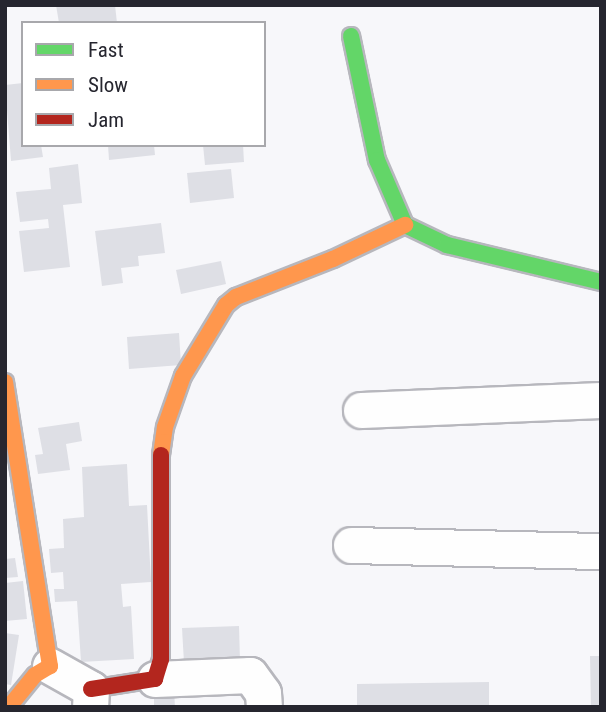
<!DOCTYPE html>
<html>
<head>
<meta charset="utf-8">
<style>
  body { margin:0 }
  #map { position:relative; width:606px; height:712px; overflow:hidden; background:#f7f7fa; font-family:"Roboto Condensed",sans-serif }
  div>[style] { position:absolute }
  .building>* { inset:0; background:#dedfe5 }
  .roads { filter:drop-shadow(2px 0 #b7b7bd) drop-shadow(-2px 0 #b7b7bd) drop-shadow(0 2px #b7b7bd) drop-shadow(0 -2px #b7b7bd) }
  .street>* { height:35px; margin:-17.5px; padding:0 17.5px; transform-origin:17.5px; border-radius:17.5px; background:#fefefe }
  .fast>* { height:16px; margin:-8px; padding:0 8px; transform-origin:8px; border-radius:8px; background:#63d668 }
  .slow>* { height:16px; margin:-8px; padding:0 8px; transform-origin:8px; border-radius:8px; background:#ff974d }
  .jam>* { height:16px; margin:-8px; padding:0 8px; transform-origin:8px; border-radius:8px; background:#b3261e }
  span { translate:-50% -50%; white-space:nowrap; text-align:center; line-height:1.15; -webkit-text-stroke:5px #fff; paint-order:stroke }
  .frame { position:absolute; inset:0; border:7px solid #26262f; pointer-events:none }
  .legend { position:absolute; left:21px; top:21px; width:245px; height:126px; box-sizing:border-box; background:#fff; border:2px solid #a8a8ac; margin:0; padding:9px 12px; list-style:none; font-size:21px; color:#26262f }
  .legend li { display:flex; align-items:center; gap:14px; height:35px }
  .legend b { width:35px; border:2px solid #a8a8ac }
</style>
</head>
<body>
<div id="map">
  <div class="building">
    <i style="clip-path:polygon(56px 5px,115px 5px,117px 23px,59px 23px)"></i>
    <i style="clip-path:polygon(23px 83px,23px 145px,41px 145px,43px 157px,11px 161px,5px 85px)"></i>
    <i style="clip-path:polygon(108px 145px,154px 145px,155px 155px,109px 160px)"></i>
    <i style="clip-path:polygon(203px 145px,243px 145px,244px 162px,205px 165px)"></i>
    <i style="clip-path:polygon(78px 164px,82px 203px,63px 205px,70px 267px,24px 272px,19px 231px,49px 228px,48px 219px,20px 222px,16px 192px,51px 189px,49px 168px)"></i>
    <i style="clip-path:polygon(231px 169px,234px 198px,190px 203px,187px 173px)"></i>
    <i style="clip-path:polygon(161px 223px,165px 253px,138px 256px,139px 266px,121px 268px,123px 283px,102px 286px,95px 231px)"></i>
    <i style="clip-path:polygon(221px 261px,226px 284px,181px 294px,176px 270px)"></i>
    <i style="clip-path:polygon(179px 333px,181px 365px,129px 369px,127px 337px)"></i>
    <i style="clip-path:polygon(79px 422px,82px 441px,66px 444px,70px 470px,38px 474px,35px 455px,43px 454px,38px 428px)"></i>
    <i style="clip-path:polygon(127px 464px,129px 506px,147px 505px,151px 582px,121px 584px,123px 607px,131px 606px,134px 659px,81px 662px,77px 601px,55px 602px,54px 589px,64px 589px,63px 572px,51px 573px,49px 549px,64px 548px,63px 519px,84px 517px,82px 467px)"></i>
    <i style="clip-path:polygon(15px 558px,18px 577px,5px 578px,5px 559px)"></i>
    <i style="clip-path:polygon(23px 581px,27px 619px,5px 621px,5px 583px)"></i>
    <i style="clip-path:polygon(239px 626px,240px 661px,184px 663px,182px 628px)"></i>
    <i style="clip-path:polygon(5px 633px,19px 635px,11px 685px,5px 684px)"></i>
    <i style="clip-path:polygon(590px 656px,601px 656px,601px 707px,591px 707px)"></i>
    <i style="clip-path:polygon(489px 682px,489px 707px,357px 707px,357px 684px)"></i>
    <i style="clip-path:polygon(154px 690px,174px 690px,175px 707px,154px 707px)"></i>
  </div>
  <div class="roads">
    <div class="street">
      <i style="left:361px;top:410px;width:240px;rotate:-2.4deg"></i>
      <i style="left:351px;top:545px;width:250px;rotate:1.4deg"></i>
      <i style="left:50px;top:666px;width:47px;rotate:29.3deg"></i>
      <i style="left:91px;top:689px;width:18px;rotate:93deg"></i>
      <i style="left:155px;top:679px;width:95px;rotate:-2.4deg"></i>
      <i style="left:250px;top:675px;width:22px;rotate:54deg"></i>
      <i style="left:263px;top:693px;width:14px;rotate:86deg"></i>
    </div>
    <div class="fast">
      <i style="left:351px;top:36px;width:127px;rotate:78.2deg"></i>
      <i style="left:377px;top:160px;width:71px;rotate:66.7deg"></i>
      <i style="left:405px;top:225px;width:47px;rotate:25.5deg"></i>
      <i style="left:447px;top:245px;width:158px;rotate:13.5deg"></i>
    </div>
    <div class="slow">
      <i style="left:5px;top:382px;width:288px;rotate:81deg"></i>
      <i style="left:50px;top:666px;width:17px;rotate:149deg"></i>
      <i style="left:35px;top:675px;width:41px;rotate:129.1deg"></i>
      <i style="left:161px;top:455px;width:28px;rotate:-82deg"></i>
      <i style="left:165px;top:427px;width:54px;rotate:-70.6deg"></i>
      <i style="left:183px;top:376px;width:83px;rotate:-58.8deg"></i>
      <i style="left:226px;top:305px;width:13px;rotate:-39deg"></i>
      <i style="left:236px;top:297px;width:104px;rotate:-21.4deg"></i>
      <i style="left:333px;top:259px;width:80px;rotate:-25.3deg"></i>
    </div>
    <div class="jam">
      <i style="left:91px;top:689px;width:65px;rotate:-8.9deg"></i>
      <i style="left:155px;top:679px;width:21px;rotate:-73deg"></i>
      <i style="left:161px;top:659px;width:204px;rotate:-90deg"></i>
    </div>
  </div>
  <div class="frame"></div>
  <ul class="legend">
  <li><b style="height:9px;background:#63d668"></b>Fast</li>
  <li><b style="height:9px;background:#ff974d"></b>Slow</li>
  <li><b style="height:9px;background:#b3261e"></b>Jam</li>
  </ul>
</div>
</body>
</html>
